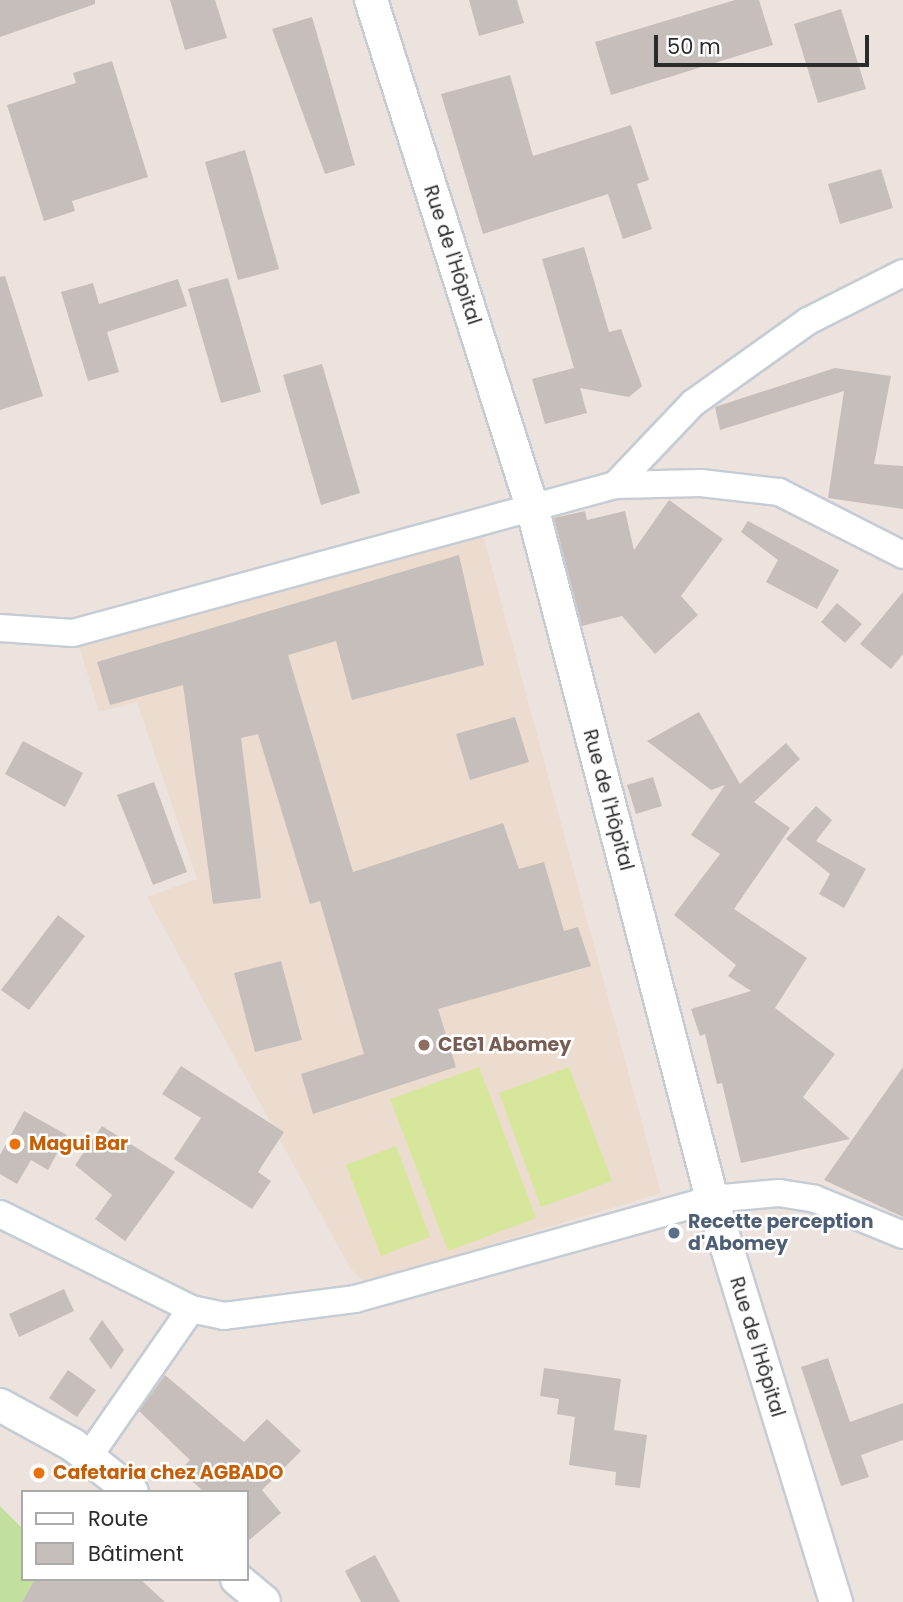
<!DOCTYPE html>
<html>
<head>
<meta charset="utf-8">
<style>
  body { margin:0 }
  #map { position:relative; width:903px; height:1602px; overflow:hidden; background:#ece3de; font-family:Poppins,sans-serif }
  div>[style] { position:absolute }
  .education>* { inset:0; background:#ecdccf }
  .green>* { inset:0; background:#c3df9e }
  .pitch>* { inset:0; background:#d6e69b }
  .building>* { inset:0; background:#c5beba }
  .roads { filter:drop-shadow(2px 0 #c6ccd4) drop-shadow(-2px 0 #c6ccd4) drop-shadow(0 2px #c6ccd4) drop-shadow(0 -2px #c6ccd4) }
  .minor>* { height:26px; margin:-13px; padding:0 13px; transform-origin:13px; border-radius:13px; background:#fff }
  .tertiary>* { height:32px; margin:-16px; padding:0 16px; transform-origin:16px; border-radius:16px; background:#fff }
  .dots>* { width:19px; height:19px; translate:-50% -50%; box-sizing:border-box; border:4px solid #fff; border-radius:50% }
  span { translate:-50% -50%; white-space:nowrap; text-align:center; line-height:1.15; -webkit-text-stroke:5px #fff; paint-order:stroke }
  .street-label { font-size:19px; color:#2b2b2b }
  .education-label { font-size:19px; color:#785e54; font-weight:700 }
  .left { translate:0 -50%; text-align:left }
  .food-label { font-size:19px; color:#c56008; font-weight:700 }
  .service-label { font-size:19px; color:#4e5e75; font-weight:700 }
  .legend { position:absolute; left:21px; top:1490px; width:228px; height:91px; box-sizing:border-box; background:#fff; border:2px solid #aaa; margin:0; padding:9px 12px; list-style:none; font-size:21px; color:#2b2b2b }
  .legend li { display:flex; align-items:center; gap:14px; height:35px }
  .legend b { width:35px; border:2px solid #aaa }
  .scale { position:absolute; left:654px; top:35px; width:215px; height:32px; box-sizing:border-box; border:4px solid #2b2b2b; border-top:0; padding-left:9px; font-size:21px; line-height:24px; white-space:nowrap; color:#2b2b2b; -webkit-text-stroke:5px #fff; paint-order:stroke }
</style>
</head>
<body>
<div id="map">
  <div class="education">
    <i style="clip-path:polygon(482px 531px,661px 1193px,365px 1283px,350px 1268px,147px 897px,197px 879px,137px 702px,99px 712px,79px 646px)"></i>
  </div>
  <div class="green">
    <i style="clip-path:polygon(0 1506px,23px 1529px,23px 1579px,35px 1579px,22px 1602px,0 1602px)"></i>
  </div>
  <div class="pitch">
    <i style="clip-path:polygon(479px 1067px,536px 1218px,448px 1251px,390px 1099px)"></i>
    <i style="clip-path:polygon(569px 1067px,612px 1181px,541px 1207px,499px 1093px)"></i>
    <i style="clip-path:polygon(396px 1146px,430px 1237px,381px 1256px,346px 1165px)"></i>
  </div>
  <div class="building">
    <i style="clip-path:polygon(0 0,95px 0,95px 4px,0 37px)"></i>
    <i style="clip-path:polygon(170px 0,215px 0,227px 38px,185px 50px)"></i>
    <i style="clip-path:polygon(469px 0,517px 0,524px 23px,479px 36px)"></i>
    <i style="clip-path:polygon(735px 0,759px 0,773px 45px,611px 95px,595px 42px)"></i>
    <i style="clip-path:polygon(841px 9px,866px 89px,818px 103px,794px 24px)"></i>
    <i style="clip-path:polygon(312px 17px,355px 165px,325px 174px,272px 29px)"></i>
    <i style="clip-path:polygon(112px 61px,148px 177px,72px 201px,75px 211px,44px 221px,7px 105px,76px 83px,73px 73px)"></i>
    <i style="clip-path:polygon(510px 75px,533px 156px,631px 125px,649px 180px,637px 184px,652px 229px,623px 239px,608px 194px,483px 234px,441px 94px)"></i>
    <i style="clip-path:polygon(245px 150px,279px 269px,238px 280px,205px 162px)"></i>
    <i style="clip-path:polygon(881px 169px,893px 208px,840px 224px,828px 184px)"></i>
    <i style="clip-path:polygon(584px 247px,609px 332px,621px 329px,642px 386px,629px 397px,580px 388px,587px 413px,545px 424px,532px 379px,574px 368px,542px 259px)"></i>
    <i style="clip-path:polygon(5px 276px,43px 396px,0 410px,0 277px)"></i>
    <i style="clip-path:polygon(228px 278px,261px 392px,221px 403px,188px 289px)"></i>
    <i style="clip-path:polygon(178px 279px,187px 306px,107px 332px,119px 372px,88px 381px,61px 292px,93px 283px,99px 304px)"></i>
    <i style="clip-path:polygon(322px 364px,360px 493px,321px 505px,283px 375px)"></i>
    <i style="clip-path:polygon(835px 368px,891px 376px,874px 464px,903px 466px,903px 509px,828px 498px,844px 391px,720px 430px,715px 407px)"></i>
    <i style="clip-path:polygon(669px 500px,723px 539px,681px 596px,698px 615px,655px 654px,622px 616px,582px 626px,554px 518px,585px 511px,587px 520px,625px 511px,634px 550px)"></i>
    <i style="clip-path:polygon(748px 521px,839px 570px,817px 609px,766px 582px,778px 560px,741px 532px)"></i>
    <i style="clip-path:polygon(459px 555px,484px 665px,352px 700px,336px 641px,288px 655px,353px 872px,503px 823px,519px 869px,544px 862px,564px 931px,578px 927px,591px 966px,438px 1009px,456px 1067px,313px 1114px,301px 1074px,364px 1054px,320px 901px,310px 904px,258px 734px,241px 738px,261px 898px,213px 904px,183px 685px,110px 705px,97px 662px)"></i>
    <i style="clip-path:polygon(903px 592px,903px 654px,891px 669px,860px 644px)"></i>
    <i style="clip-path:polygon(837px 603px,862px 624px,845px 643px,821px 622px)"></i>
    <i style="clip-path:polygon(699px 712px,740px 784px,786px 743px,800px 759px,754px 802px,790px 828px,734px 909px,807px 958px,775px 1008px,835px 1054px,803px 1097px,850px 1139px,741px 1163px,722px 1083px,717px 1084px,705px 1034px,700px 1036px,691px 1009px,751px 991px,728px 976px,736px 965px,674px 915px,720px 854px,691px 835px,725px 785px,711px 790px,647px 741px)"></i>
    <i style="clip-path:polygon(515px 717px,529px 762px,470px 780px,456px 734px)"></i>
    <i style="clip-path:polygon(23px 741px,83px 773px,65px 807px,5px 774px)"></i>
    <i style="clip-path:polygon(653px 777px,662px 806px,636px 814px,627px 785px)"></i>
    <i style="clip-path:polygon(154px 782px,187px 872px,153px 885px,117px 795px)"></i>
    <i style="clip-path:polygon(816px 806px,832px 820px,816px 841px,866px 869px,844px 908px,819px 894px,830px 874px,786px 839px)"></i>
    <i style="clip-path:polygon(58px 915px,85px 936px,29px 1010px,1px 990px)"></i>
    <i style="clip-path:polygon(281px 961px,302px 1040px,255px 1052px,234px 973px)"></i>
    <i style="clip-path:polygon(181px 1066px,284px 1132px,258px 1172px,271px 1181px,252px 1209px,174px 1159px,201px 1118px,162px 1094px)"></i>
    <i style="clip-path:polygon(903px 1067px,903px 1217px,824px 1180px)"></i>
    <i style="clip-path:polygon(24px 1111px,67px 1135px,48px 1170px,31px 1160px,17px 1184px,0 1174px,0 1155px)"></i>
    <i style="clip-path:polygon(102px 1126px,175px 1172px,125px 1241px,95px 1219px,112px 1195px,75px 1165px)"></i>
    <i style="clip-path:polygon(64px 1289px,74px 1311px,19px 1337px,9px 1314px)"></i>
    <i style="clip-path:polygon(102px 1320px,124px 1350px,111px 1369px,89px 1339px)"></i>
    <i style="clip-path:polygon(828px 1358px,850px 1422px,903px 1403px,903px 1440px,861px 1455px,869px 1477px,841px 1486px,801px 1367px)"></i>
    <i style="clip-path:polygon(544px 1368px,621px 1379px,614px 1430px,647px 1435px,640px 1488px,615px 1485px,616px 1472px,569px 1465px,575px 1417px,557px 1414px,559px 1399px,540px 1396px)"></i>
    <i style="clip-path:polygon(68px 1370px,96px 1390px,77px 1417px,49px 1398px)"></i>
    <i style="clip-path:polygon(165px 1375px,244px 1442px,267px 1419px,301px 1451px,262px 1490px,281px 1513px,247px 1542px,247px 1492px,204px 1492px,180px 1470px,190px 1460px,139px 1411px)"></i>
    <i style="clip-path:polygon(375px 1555px,400px 1602px,361px 1602px,345px 1571px)"></i>
    <i style="clip-path:polygon(35px 1579px,140px 1579px,165px 1602px,22px 1602px)"></i>
  </div>
  <div class="roads">
    <div class="minor">
      <i style="left:615px;top:485px;width:113px;rotate:-46.4deg"></i>
      <i style="left:693px;top:403px;width:141px;rotate:-35.5deg"></i>
      <i style="left:808px;top:321px;width:106px;rotate:-26.8deg"></i>
      <i style="left:0;top:628px;width:73px;rotate:3.9deg"></i>
      <i style="left:73px;top:633px;width:562px;rotate:-15.27deg"></i>
      <i style="left:615px;top:485px;width:86px;rotate:-1.3deg"></i>
      <i style="left:701px;top:483px;width:79px;rotate:6.6deg"></i>
      <i style="left:779px;top:492px;width:139px;rotate:26.9deg"></i>
      <i style="left:0;top:1214px;width:213px;rotate:26.4deg"></i>
      <i style="left:191px;top:1309px;width:34px;rotate:12deg"></i>
      <i style="left:224px;top:1316px;width:132px;rotate:-7.4deg"></i>
      <i style="left:355px;top:1299px;width:371px;rotate:-15.6deg"></i>
      <i style="left:712px;top:1199px;width:67px;rotate:-5.1deg"></i>
      <i style="left:779px;top:1193px;width:36px;rotate:9deg"></i>
      <i style="left:815px;top:1199px;width:95px;rotate:22.2deg"></i>
      <i style="left:89px;top:1456px;width:179px;rotate:-55.2deg"></i>
    </div>
    <div class="tertiary">
      <i style="left:371px;top:0;width:532px;rotate:72.38deg"></i>
      <i style="left:532px;top:507px;width:715px;rotate:75.42deg"></i>
      <i style="left:712px;top:1199px;width:422px;rotate:72.9deg"></i>
      <i style="left:0;top:1405px;width:83px;rotate:28.7deg"></i>
      <i style="left:73px;top:1445px;width:75px;rotate:38.5deg"></i>
      <i style="left:237px;top:1579px;width:35px;rotate:40deg"></i>
    </div>
  </div>
  <div class="dots">
    <i style="left:424px;top:1045px;background:#8d6e63"></i>
    <i style="left:15px;top:1144px;background:#e8710a"></i>
    <i style="left:674px;top:1233px;background:#5c6f8a"></i>
    <i style="left:39px;top:1473px;background:#e8710a"></i>
  </div>
  <div class="street-label">
    <span style="left:452px;top:255px;rotate:72deg">Rue de l'Hôpital</span>
    <span style="left:608px;top:800px;rotate:75deg">Rue de l'Hôpital</span>
    <span style="left:757px;top:1347px;rotate:73deg">Rue de l'Hôpital</span>
  </div>
  <div class="education-label">
    <span class="left" style="left:438px;top:1045px">CEG1 Abomey</span>
  </div>
  <div class="food-label">
    <span class="left" style="left:29px;top:1144px">Magui Bar</span>
    <span class="left" style="left:53px;top:1473px">Cafetaria chez AGBADO</span>
  </div>
  <div class="service-label">
    <span class="left" style="left:688px;top:1233px">Recette perception<br>d'Abomey</span>
  </div>
  <ul class="legend">
  <li><b style="height:9px;background:#fff"></b>Route</li>
  <li><b style="height:19px;background:#c5beba"></b>Bâtiment</li>
  </ul>
  <div class="scale">50 m</div>
</div>
</body>
</html>
